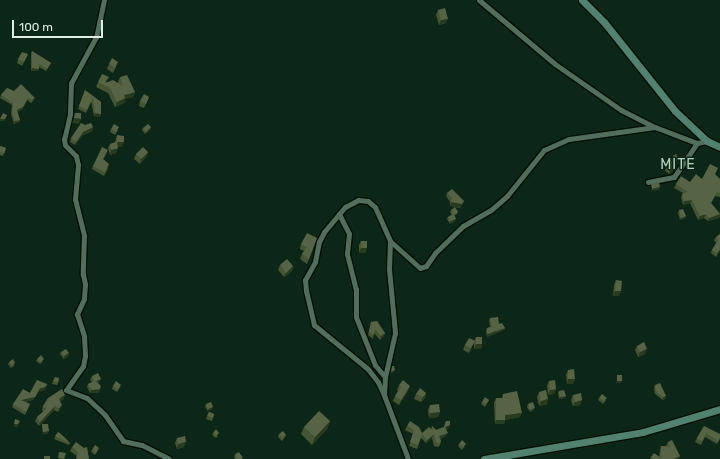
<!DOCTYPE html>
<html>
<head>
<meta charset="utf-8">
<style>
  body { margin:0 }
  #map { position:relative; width:720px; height:459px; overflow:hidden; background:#0c2717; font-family:Rubik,sans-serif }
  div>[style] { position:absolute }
  .roads { filter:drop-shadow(1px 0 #000f03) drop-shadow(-1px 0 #000f03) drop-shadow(0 1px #000f03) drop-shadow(0 -1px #000f03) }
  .street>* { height:5px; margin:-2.5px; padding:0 2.5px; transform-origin:2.5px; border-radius:2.5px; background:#516d5b }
  .secondary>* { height:7px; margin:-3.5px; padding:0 3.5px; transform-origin:3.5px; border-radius:3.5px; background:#508171 }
  .wall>* { inset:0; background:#455432 }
  .shaded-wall>* { inset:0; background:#283b1f }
  .building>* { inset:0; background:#566445 }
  span { translate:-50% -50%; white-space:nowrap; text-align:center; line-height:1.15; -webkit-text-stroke:3px #0c2717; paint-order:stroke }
  .quarter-label { font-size:14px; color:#b4d3be; letter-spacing:1px }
  .scale { position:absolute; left:12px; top:20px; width:91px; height:18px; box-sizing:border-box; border:2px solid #deeee3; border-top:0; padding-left:5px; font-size:12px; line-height:14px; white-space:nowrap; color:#deeee3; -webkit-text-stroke:3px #0c2717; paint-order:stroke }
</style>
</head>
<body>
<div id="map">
  <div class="roads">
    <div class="street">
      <i style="left:104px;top:0;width:38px;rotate:102deg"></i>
      <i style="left:96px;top:37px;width:52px;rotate:118.5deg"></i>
      <i style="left:71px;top:83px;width:31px;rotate:92deg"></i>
      <i style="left:70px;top:114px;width:26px;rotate:103deg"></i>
      <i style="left:64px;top:139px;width:6px;rotate:81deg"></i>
      <i style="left:65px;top:145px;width:16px;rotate:45deg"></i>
      <i style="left:76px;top:156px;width:9px;rotate:77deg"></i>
      <i style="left:78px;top:165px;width:34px;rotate:95deg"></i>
      <i style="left:75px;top:199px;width:38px;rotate:76deg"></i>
      <i style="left:84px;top:236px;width:38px;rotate:92deg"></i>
      <i style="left:83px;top:274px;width:10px;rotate:79deg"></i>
      <i style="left:85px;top:284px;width:15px;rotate:94deg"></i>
      <i style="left:84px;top:299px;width:17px;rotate:115deg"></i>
      <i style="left:77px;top:314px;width:23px;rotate:72deg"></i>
      <i style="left:84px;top:336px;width:20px;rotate:87deg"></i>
      <i style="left:85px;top:356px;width:10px;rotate:101deg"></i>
      <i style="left:83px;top:366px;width:29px;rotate:125deg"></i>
      <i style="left:66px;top:390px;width:22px;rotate:21deg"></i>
      <i style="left:87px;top:398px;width:25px;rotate:43deg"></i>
      <i style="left:105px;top:415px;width:32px;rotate:55deg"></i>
      <i style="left:123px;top:441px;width:19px;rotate:12deg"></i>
      <i style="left:142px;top:445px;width:30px;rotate:27deg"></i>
      <i style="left:479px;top:0;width:99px;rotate:40.1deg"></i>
      <i style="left:555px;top:64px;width:80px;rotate:34.9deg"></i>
      <i style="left:621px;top:110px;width:38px;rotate:27deg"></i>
      <i style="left:648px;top:182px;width:26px;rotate:-11deg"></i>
      <i style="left:674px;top:177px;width:41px;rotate:-55.9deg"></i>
      <i style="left:339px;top:214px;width:22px;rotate:63deg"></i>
      <i style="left:349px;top:234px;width:20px;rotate:96deg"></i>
      <i style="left:347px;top:254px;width:36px;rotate:76deg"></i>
      <i style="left:356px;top:289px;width:28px;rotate:90deg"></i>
      <i style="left:356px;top:317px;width:52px;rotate:68.4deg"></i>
      <i style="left:375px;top:365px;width:16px;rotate:50deg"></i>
      <i style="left:385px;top:377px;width:18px;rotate:93deg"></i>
      <i style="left:384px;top:395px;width:68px;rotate:69.4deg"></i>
      <i style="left:390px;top:241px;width:40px;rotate:42deg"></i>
      <i style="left:420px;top:268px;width:6px;rotate:-18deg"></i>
      <i style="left:426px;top:266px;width:16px;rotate:-55deg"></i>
      <i style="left:435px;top:253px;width:39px;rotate:-44deg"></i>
      <i style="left:463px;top:226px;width:32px;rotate:-30deg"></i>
      <i style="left:491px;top:210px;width:21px;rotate:-41deg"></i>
      <i style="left:507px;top:196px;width:59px;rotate:-51.2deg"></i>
      <i style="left:544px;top:150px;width:27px;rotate:-24deg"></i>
      <i style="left:569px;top:139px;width:87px;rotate:-7.9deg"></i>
      <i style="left:655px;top:127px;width:45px;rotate:20.9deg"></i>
      <i style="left:697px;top:143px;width:10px;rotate:-11deg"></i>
      <i style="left:384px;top:395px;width:14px;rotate:-115deg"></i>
      <i style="left:378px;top:382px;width:16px;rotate:-128deg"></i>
      <i style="left:368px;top:369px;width:70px;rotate:-140.8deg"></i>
      <i style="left:314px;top:325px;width:35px;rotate:-103deg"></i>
      <i style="left:306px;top:291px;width:11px;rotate:-95deg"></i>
      <i style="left:305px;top:280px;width:21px;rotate:-61deg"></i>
      <i style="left:315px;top:262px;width:20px;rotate:-79deg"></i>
      <i style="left:319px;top:242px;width:11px;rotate:-63deg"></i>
      <i style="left:324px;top:232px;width:33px;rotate:-50deg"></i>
      <i style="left:345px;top:207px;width:15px;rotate:-28deg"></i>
      <i style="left:358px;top:200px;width:10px;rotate:6deg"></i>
      <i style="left:368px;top:201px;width:9px;rotate:41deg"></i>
      <i style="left:375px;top:207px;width:37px;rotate:66deg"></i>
      <i style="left:390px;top:241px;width:28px;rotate:92deg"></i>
      <i style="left:389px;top:269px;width:64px;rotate:84.6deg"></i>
      <i style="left:395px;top:333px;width:45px;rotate:102.8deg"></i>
    </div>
    <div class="secondary">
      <i style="left:582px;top:0;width:31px;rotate:45deg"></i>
      <i style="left:604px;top:22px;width:114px;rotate:51.4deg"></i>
      <i style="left:675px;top:111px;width:44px;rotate:43.2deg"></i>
      <i style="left:707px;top:141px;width:14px;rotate:25deg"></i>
      <i style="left:484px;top:459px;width:161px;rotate:-9.6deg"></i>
      <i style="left:643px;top:432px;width:80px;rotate:-16.6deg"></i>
    </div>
  </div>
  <div class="wall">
    <i style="clip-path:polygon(438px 10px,446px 23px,439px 25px,436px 15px)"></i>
    <i style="clip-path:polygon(32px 51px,51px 63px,46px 71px,39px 67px,38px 71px,31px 71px,31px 53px)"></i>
    <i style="clip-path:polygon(28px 54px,22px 66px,17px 63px,18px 59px)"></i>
    <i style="clip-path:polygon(109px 64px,116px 67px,113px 73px,107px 69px)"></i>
    <i style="clip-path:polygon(120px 77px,135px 92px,133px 97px,125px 99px,124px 103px,115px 107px,108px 93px,96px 87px,98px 82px,118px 83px,118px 82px)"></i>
    <i style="clip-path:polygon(7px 88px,34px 100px,31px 103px,27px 100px,22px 110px,17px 112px,20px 120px,19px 122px,14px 124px,11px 114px,12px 105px,0 98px,1px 95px)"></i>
    <i style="clip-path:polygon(85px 90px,101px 102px,101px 114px,100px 117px,94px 116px,91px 101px,86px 113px,78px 109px)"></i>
    <i style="clip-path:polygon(149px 97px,144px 108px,139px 106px,140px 101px)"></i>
    <i style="clip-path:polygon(85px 125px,93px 127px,92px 131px,82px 136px,75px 145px,70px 142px,71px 138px)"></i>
    <i style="clip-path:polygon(151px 127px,150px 130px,145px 134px,142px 130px,143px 128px)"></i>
    <i style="clip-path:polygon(111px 129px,118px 130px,115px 135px,110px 132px)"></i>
    <i style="clip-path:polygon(117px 135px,122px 147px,118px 147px,116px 153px,110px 155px,108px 148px,110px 144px,115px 142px)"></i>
    <i style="clip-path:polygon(0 146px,6px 148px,3px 156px,0 155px)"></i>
    <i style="clip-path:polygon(148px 152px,146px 157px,140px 164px,134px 159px,136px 154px)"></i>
    <i style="clip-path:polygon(107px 154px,103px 159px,108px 168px,104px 176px,92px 169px,93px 166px)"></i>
    <i style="clip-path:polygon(673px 156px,677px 161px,674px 163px,674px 169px,669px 174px,665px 171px,667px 166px,672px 161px)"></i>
    <i style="clip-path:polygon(715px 175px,720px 179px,720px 197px,715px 196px,711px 203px,720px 214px,719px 218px,708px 221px,704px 218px,698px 220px,690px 203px,683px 205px,681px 197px,683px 193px,674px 188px,676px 184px,690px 182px)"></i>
    <i style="clip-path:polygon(447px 193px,464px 201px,462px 205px,460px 208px,450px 206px,450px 202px,446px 196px)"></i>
    <i style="clip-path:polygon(451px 210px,458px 212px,457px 214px,454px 216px,455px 221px,450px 224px,447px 219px,448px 217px,452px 215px,450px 212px)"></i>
    <i style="clip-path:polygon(679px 210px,686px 216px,685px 218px,680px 220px,678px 213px)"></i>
    <i style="clip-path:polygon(720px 234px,720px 250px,716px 257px,711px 253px,712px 250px,716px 243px,714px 240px,716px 237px)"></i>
    <i style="clip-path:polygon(317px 238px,307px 264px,300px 259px,302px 254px,304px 251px,300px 249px,301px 244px)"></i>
    <i style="clip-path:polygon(361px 241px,367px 248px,365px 253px,359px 253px,359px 245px)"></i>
    <i style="clip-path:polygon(280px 265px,293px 266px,292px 271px,284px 277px,278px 270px)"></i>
    <i style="clip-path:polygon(616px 280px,619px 296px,613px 296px,614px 285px)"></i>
    <i style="clip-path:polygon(490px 318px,505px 328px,504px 330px,487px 337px,486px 330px,487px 328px,490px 327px,489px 320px)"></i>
    <i style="clip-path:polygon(371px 322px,385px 333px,383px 337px,380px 340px,374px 333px,373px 339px,368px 335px)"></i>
    <i style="clip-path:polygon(476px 337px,482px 344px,481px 349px,474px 349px,474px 342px,469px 353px,463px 350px,465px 345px,474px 341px)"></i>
    <i style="clip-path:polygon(637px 346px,645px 354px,638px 357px,635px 350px)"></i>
    <i style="clip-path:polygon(61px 352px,68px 356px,64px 359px,60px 354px)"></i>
    <i style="clip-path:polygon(37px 359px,43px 361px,40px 364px,36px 361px)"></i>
    <i style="clip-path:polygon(9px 362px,15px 365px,11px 368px,8px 364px)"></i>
    <i style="clip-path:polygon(568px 370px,573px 384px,567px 384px,566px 375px)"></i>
    <i style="clip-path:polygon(92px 376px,101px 379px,99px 382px,98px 383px,99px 393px,90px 393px,87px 387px,88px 384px,92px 382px,90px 380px)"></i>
    <i style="clip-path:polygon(37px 380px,45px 390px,39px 391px,33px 400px,25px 402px,30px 404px,25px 415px,12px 407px,13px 404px,30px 393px)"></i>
    <i style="clip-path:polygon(53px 381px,58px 383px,57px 385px,52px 384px)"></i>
    <i style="clip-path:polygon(549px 381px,556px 389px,554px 394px,548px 395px,547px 386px)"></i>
    <i style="clip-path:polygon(399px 385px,408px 391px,399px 405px,393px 401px,395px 396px,398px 391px,397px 390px)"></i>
    <i style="clip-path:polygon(655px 385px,666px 398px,663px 400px,655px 394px,654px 388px)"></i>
    <i style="clip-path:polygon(113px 386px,120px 387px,117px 392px,112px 389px)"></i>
    <i style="clip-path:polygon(559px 391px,566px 396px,565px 398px,559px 399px,558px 393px)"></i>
    <i style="clip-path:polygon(539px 392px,547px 404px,539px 406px,537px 397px)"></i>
    <i style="clip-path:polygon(426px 393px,425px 398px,421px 402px,414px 399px,416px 394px)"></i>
    <i style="clip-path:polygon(503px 394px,520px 417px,505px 420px,504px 424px,495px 424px,494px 403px,496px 398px,502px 398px)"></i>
    <i style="clip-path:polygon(573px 395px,582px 400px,580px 405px,573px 406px,571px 400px)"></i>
    <i style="clip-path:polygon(599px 398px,606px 400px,603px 404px,598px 400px)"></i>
    <i style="clip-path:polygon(64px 399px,60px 401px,60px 409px,58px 412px,54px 410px,39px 426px,35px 421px,37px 417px,43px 412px,42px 410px,43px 406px)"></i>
    <i style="clip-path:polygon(489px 400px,485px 407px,481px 404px,482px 402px)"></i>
    <i style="clip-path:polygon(206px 404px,212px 409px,208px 411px,205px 407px)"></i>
    <i style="clip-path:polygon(528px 404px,534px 410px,530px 412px,527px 407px)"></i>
    <i style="clip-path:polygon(430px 405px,440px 412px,438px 417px,429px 418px,428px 410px)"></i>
    <i style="clip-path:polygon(209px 412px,214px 414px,212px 421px,206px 419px)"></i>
    <i style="clip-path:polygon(330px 421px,327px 429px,312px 445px,301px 434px,304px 427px)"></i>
    <i style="clip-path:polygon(446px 421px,450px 425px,448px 428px,446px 429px,446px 436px,440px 439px,441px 441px,440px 445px,438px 447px,434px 446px,432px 438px,426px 443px,421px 438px,417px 449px,409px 446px,413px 434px,405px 430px,407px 426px,422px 433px,431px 429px,432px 426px,436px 430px,444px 427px)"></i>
    <i style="clip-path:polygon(42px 424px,48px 434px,43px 434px,42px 427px)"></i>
    <i style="clip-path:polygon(704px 426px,720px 439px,717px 444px,705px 437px,701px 445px,695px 442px,697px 438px)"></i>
    <i style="clip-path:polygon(58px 432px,70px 443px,69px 445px,54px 439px)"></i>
    <i style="clip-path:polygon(213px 433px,218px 436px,216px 438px,212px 435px)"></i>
    <i style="clip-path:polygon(279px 434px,286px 435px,285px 437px,282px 441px,278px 437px)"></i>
    <i style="clip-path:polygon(177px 438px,184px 447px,177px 449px,175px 443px)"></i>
    <i style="clip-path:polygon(668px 442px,680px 456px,679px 459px,650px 459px,651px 457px,659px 457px,660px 450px,661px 446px,666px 446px)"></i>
    <i style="clip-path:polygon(459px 444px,465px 446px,462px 450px,458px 446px)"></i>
    <i style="clip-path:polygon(72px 447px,89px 459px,77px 456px,70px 451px)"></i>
    <i style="clip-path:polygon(92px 450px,98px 450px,95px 455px,91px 452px)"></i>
    <i style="clip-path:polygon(235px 454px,242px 459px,235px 459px,234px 457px)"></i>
  </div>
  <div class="shaded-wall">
    <i style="clip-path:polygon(448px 19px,446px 23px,439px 25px,441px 20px)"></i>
    <i style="clip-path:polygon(32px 68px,39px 69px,38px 71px,31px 71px)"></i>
    <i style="clip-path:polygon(135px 92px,133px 97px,125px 99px,124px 103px,115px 107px,117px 102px,124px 95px)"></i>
    <i style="clip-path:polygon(28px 98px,22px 110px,16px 113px,17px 110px)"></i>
    <i style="clip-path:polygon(95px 113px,101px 114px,100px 117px,94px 116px)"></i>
    <i style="clip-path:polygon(7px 115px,6px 118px,4px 121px,0 121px,0 119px)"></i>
    <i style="clip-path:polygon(74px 118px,81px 119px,79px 124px,72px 123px)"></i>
    <i style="clip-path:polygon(20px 120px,19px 122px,14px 124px,15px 121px)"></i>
    <i style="clip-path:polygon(93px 127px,92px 131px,82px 136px,75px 145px,76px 142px,83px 132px)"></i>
    <i style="clip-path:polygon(151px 127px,150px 130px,145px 134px,146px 132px)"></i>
    <i style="clip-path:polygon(117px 142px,124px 142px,122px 147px,115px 147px)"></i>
    <i style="clip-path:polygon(118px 148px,116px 153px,110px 155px,111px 150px)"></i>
    <i style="clip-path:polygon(148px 152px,146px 157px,140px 164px,141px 159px)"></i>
    <i style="clip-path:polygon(678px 159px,677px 161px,672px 164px,673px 161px)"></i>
    <i style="clip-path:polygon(676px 164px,674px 169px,669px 174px,671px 169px)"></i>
    <i style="clip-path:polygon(660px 187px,659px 190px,651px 191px,652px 189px)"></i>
    <i style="clip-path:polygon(692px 200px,690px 203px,683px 205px,684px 201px)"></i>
    <i style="clip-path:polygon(464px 201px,462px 205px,460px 208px,450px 206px,451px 202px)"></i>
    <i style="clip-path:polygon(706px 214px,704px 218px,698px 220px,700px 216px)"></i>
    <i style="clip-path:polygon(720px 214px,719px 218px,708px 221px,709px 218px)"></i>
    <i style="clip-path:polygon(686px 216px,685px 218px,680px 220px,681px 218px)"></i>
    <i style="clip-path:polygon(456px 219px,455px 221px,450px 224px,450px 221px)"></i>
    <i style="clip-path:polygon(361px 248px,367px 248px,365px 253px,359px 253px)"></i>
    <i style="clip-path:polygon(293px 266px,292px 271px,284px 277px,286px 273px)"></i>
    <i style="clip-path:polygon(615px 291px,621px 291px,619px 296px,613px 296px)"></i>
    <i style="clip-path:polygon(505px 328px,504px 330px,487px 337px,487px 334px)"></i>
    <i style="clip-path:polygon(385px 333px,383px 337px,380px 340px,381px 336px)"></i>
    <i style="clip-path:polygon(476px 344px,482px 344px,481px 349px,474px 349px)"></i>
    <i style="clip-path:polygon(647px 349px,645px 354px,638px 357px,640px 352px)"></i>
    <i style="clip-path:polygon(69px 353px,68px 356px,64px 359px,64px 356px)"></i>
    <i style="clip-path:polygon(395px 370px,394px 372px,390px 374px,391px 372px)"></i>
    <i style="clip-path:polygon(101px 379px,99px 382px,95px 384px,96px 381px)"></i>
    <i style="clip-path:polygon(568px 379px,575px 379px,573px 384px,567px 384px)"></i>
    <i style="clip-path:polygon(617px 381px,622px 381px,621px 383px,616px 383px)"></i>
    <i style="clip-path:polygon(410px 386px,408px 391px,399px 405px,401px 400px)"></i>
    <i style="clip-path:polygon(46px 387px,45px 390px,39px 391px,33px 400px,20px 403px,21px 400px,40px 388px)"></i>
    <i style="clip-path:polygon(100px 389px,99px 393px,90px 393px,91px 390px)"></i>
    <i style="clip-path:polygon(556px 389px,554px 394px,548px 395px,550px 390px)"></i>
    <i style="clip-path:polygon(426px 393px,425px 398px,421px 402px,423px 397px)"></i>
    <i style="clip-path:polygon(65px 395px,64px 399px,57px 403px,59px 399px)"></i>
    <i style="clip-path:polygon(566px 396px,565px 398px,559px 399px,560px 397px)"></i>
    <i style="clip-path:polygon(666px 396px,666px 398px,663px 400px,663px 397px)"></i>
    <i style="clip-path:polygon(548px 399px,547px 404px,539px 406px,541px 401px)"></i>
    <i style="clip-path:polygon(582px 400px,580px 405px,573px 406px,575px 402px)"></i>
    <i style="clip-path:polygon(62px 405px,60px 409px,58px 412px,59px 408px)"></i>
    <i style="clip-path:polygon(55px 406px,54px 410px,39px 426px,40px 422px)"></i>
    <i style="clip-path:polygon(213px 407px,212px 409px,208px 411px,208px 409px)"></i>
    <i style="clip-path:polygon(535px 408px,534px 410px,530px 412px,530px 410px)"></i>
    <i style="clip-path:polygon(440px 412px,438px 417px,429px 418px,430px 413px)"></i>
    <i style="clip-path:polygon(522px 413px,520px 417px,505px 420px,504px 424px,495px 424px,496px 420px,505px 415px)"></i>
    <i style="clip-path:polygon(20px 421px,17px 427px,14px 427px,14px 424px)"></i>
    <i style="clip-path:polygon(330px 421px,327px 429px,312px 445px,315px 437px)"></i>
    <i style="clip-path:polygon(450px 425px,448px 428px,444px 431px,445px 427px)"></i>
    <i style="clip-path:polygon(49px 431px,48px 434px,43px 434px,43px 432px)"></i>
    <i style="clip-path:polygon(448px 433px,446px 436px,438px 439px,439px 436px)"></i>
    <i style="clip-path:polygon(434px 434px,432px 438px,426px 443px,427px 440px)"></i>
    <i style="clip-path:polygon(186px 442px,184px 447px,177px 449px,178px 444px)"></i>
    <i style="clip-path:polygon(680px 456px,679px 459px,673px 459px)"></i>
  </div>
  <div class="building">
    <i style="clip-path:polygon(445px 8px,448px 19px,441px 20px,438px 10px)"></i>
    <i style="clip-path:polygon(32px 51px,51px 63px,47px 69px,39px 64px,39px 69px,32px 68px)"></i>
    <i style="clip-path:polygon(22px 52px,28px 54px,24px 62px,18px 59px)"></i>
    <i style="clip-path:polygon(112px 58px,118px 62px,115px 68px,109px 64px)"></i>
    <i style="clip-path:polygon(102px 74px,109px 77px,105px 83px,113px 80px,123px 86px,120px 77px,127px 75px,135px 92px,124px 95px,125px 98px,117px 102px,110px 88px,98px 82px)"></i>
    <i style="clip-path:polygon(21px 84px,35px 98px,32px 100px,28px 98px,23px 107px,17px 110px,20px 120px,15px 121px,12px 112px,13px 103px,1px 95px,7px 88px,14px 91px)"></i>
    <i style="clip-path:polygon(85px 90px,101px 102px,101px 114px,95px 113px,93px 98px,87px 110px,79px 106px)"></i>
    <i style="clip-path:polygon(144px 94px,149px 97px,146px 104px,140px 101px)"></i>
    <i style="clip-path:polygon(3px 113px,7px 115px,5px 119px,0 119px)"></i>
    <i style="clip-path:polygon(75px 113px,81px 113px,81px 119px,74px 118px)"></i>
    <i style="clip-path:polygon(81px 123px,85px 125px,91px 123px,93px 127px,83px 132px,76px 142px,71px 138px)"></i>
    <i style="clip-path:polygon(114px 124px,119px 127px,116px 132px,111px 129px)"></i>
    <i style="clip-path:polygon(148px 124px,151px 127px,146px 132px,143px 128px)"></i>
    <i style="clip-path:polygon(117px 135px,124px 136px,124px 142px,117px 142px)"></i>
    <i style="clip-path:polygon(117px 142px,118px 148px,111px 150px,110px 144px)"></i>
    <i style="clip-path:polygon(0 146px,6px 148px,4px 154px,0 152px)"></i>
    <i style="clip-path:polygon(102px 147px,108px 150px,103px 159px,109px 164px,105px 172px,93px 166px)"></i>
    <i style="clip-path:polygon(143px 147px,148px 152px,141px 159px,136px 154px)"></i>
    <i style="clip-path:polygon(676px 154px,678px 159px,673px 161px,673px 156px)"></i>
    <i style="clip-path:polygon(671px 160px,676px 164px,671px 169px,667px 166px)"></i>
    <i style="clip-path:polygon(710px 164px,718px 168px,715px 174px,720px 179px,720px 185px,719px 185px,720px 185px,720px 193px,717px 192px,711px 203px,720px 214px,709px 218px,706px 214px,700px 216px,692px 200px,684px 201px,682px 194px,688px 192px,676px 184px,681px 176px,690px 182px,696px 174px,702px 179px)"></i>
    <i style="clip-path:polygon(659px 182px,660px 187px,652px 189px,651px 184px)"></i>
    <i style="clip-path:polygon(452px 189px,464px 201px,462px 204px,451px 202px,452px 198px,447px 193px)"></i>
    <i style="clip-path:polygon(455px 207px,458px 212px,454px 214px,456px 219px,450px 221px,448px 217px,453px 214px,451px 210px)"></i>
    <i style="clip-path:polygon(683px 209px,686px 216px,681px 218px,679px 210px)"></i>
    <i style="clip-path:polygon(307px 233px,317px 238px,309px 259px,302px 254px,307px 247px,301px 244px)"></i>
    <i style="clip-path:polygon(720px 234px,720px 249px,717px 253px,712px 250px,718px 240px,716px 237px)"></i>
    <i style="clip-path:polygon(361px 241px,367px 241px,367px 248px,361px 248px)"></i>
    <i style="clip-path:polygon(287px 259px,293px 266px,286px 273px,280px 265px)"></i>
    <i style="clip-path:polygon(616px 280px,622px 281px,621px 291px,615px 291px)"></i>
    <i style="clip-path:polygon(498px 317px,499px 324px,502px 323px,505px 328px,487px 334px,487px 328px,492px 327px,490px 318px)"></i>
    <i style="clip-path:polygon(377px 321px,385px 333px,381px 336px,375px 329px,374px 335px,369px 332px,371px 322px)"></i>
    <i style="clip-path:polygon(476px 337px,482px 337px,482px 344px,476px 344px)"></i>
    <i style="clip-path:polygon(469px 338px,475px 341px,471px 348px,465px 345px)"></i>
    <i style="clip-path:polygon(644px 342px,647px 349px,640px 352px,637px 346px)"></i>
    <i style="clip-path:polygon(66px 349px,69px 353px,64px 356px,61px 352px)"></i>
    <i style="clip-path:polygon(41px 355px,44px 359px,41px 362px,37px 359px)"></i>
    <i style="clip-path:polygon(13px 359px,15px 363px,12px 365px,9px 362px)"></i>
    <i style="clip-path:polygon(392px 366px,394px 366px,395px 370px,391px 372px)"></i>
    <i style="clip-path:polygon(574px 369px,575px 379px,568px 379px,568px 370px)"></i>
    <i style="clip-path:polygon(98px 373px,101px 379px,96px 381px,101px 386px,100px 389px,91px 390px,88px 384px,94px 381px,92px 376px)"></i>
    <i style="clip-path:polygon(617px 375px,622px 375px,622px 381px,617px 381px)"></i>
    <i style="clip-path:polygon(55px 377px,59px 378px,58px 383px,53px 381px)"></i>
    <i style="clip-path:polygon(37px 380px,47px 384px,46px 387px,40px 388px,35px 397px,21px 400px,30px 404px,26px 412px,13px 404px,23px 389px,30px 393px)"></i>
    <i style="clip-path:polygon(403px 380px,410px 386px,401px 400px,395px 396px,401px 387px,399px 385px)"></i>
    <i style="clip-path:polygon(555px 380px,556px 389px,550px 390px,549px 381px)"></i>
    <i style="clip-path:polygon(116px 381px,121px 385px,118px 390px,113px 386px)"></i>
    <i style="clip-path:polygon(660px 383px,666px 396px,663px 397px,656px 392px,655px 385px)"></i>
    <i style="clip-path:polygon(420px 388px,426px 393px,423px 397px,416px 394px)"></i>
    <i style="clip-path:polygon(62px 389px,65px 395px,59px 399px,62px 405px,59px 408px,55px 406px,40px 422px,37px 417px,46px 409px,43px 406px,48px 398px)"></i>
    <i style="clip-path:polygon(546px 390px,548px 399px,541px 401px,539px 392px)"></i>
    <i style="clip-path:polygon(564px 390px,566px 396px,560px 397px,559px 391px)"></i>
    <i style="clip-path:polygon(517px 391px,522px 413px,505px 415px,505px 420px,496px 420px,496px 398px,503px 398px,503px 394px)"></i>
    <i style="clip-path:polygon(581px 393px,582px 400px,575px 402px,573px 395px)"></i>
    <i style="clip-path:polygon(602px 394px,607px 398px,604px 401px,599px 398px)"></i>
    <i style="clip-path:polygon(485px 397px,489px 400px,486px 404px,482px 402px)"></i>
    <i style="clip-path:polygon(211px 402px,213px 407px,208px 409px,206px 404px)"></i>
    <i style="clip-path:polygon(533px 402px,535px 408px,530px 410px,528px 404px)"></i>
    <i style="clip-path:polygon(439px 404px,440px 412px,430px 413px,430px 405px)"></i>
    <i style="clip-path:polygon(319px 411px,330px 421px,315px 437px,304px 427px)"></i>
    <i style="clip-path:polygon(209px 412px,214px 414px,213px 418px,207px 416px)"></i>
    <i style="clip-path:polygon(15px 419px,20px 421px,18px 424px,14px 424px)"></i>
    <i style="clip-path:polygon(410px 421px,419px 427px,422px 433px,429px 427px,433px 431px,432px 426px,436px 430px,444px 427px,446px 421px,450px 421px,450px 425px,445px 427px,448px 433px,439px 436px,441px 441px,439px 444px,436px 442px,434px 434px,427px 440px,422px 434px,418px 445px,410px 442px,414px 430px,407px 426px)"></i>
    <i style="clip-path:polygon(42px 424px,48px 424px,49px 431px,43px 432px)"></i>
    <i style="clip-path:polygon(704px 426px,720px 434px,720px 438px,718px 441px,706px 433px,702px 441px,697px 438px)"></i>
    <i style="clip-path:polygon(216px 429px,219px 433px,216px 436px,213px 433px)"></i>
    <i style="clip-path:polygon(283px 431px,286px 435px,282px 438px,279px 434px)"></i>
    <i style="clip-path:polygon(58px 432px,61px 434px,70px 443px,55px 436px)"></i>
    <i style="clip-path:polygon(185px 436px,186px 442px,178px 444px,177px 438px)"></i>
    <i style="clip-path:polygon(462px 440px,466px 444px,463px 447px,459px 444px)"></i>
    <i style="clip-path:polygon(672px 440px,680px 456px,673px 459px,653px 459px,651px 457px,654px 453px,661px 458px,661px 446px,670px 447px,668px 442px)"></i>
    <i style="clip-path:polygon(76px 442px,84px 448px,87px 447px,89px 459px,76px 459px,78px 452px,72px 447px)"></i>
    <i style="clip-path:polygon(95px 445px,99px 448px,96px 453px,92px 450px)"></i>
    <i style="clip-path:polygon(59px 452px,66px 453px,64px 459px,58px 458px)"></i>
    <i style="clip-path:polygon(239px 452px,243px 458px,241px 459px,237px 459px,235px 454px)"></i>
    <i style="clip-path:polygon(44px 456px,50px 456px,50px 459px,44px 459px)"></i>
  </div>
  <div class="quarter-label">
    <span style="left:678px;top:165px">MITE</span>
  </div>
  <div class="scale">100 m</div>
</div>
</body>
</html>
